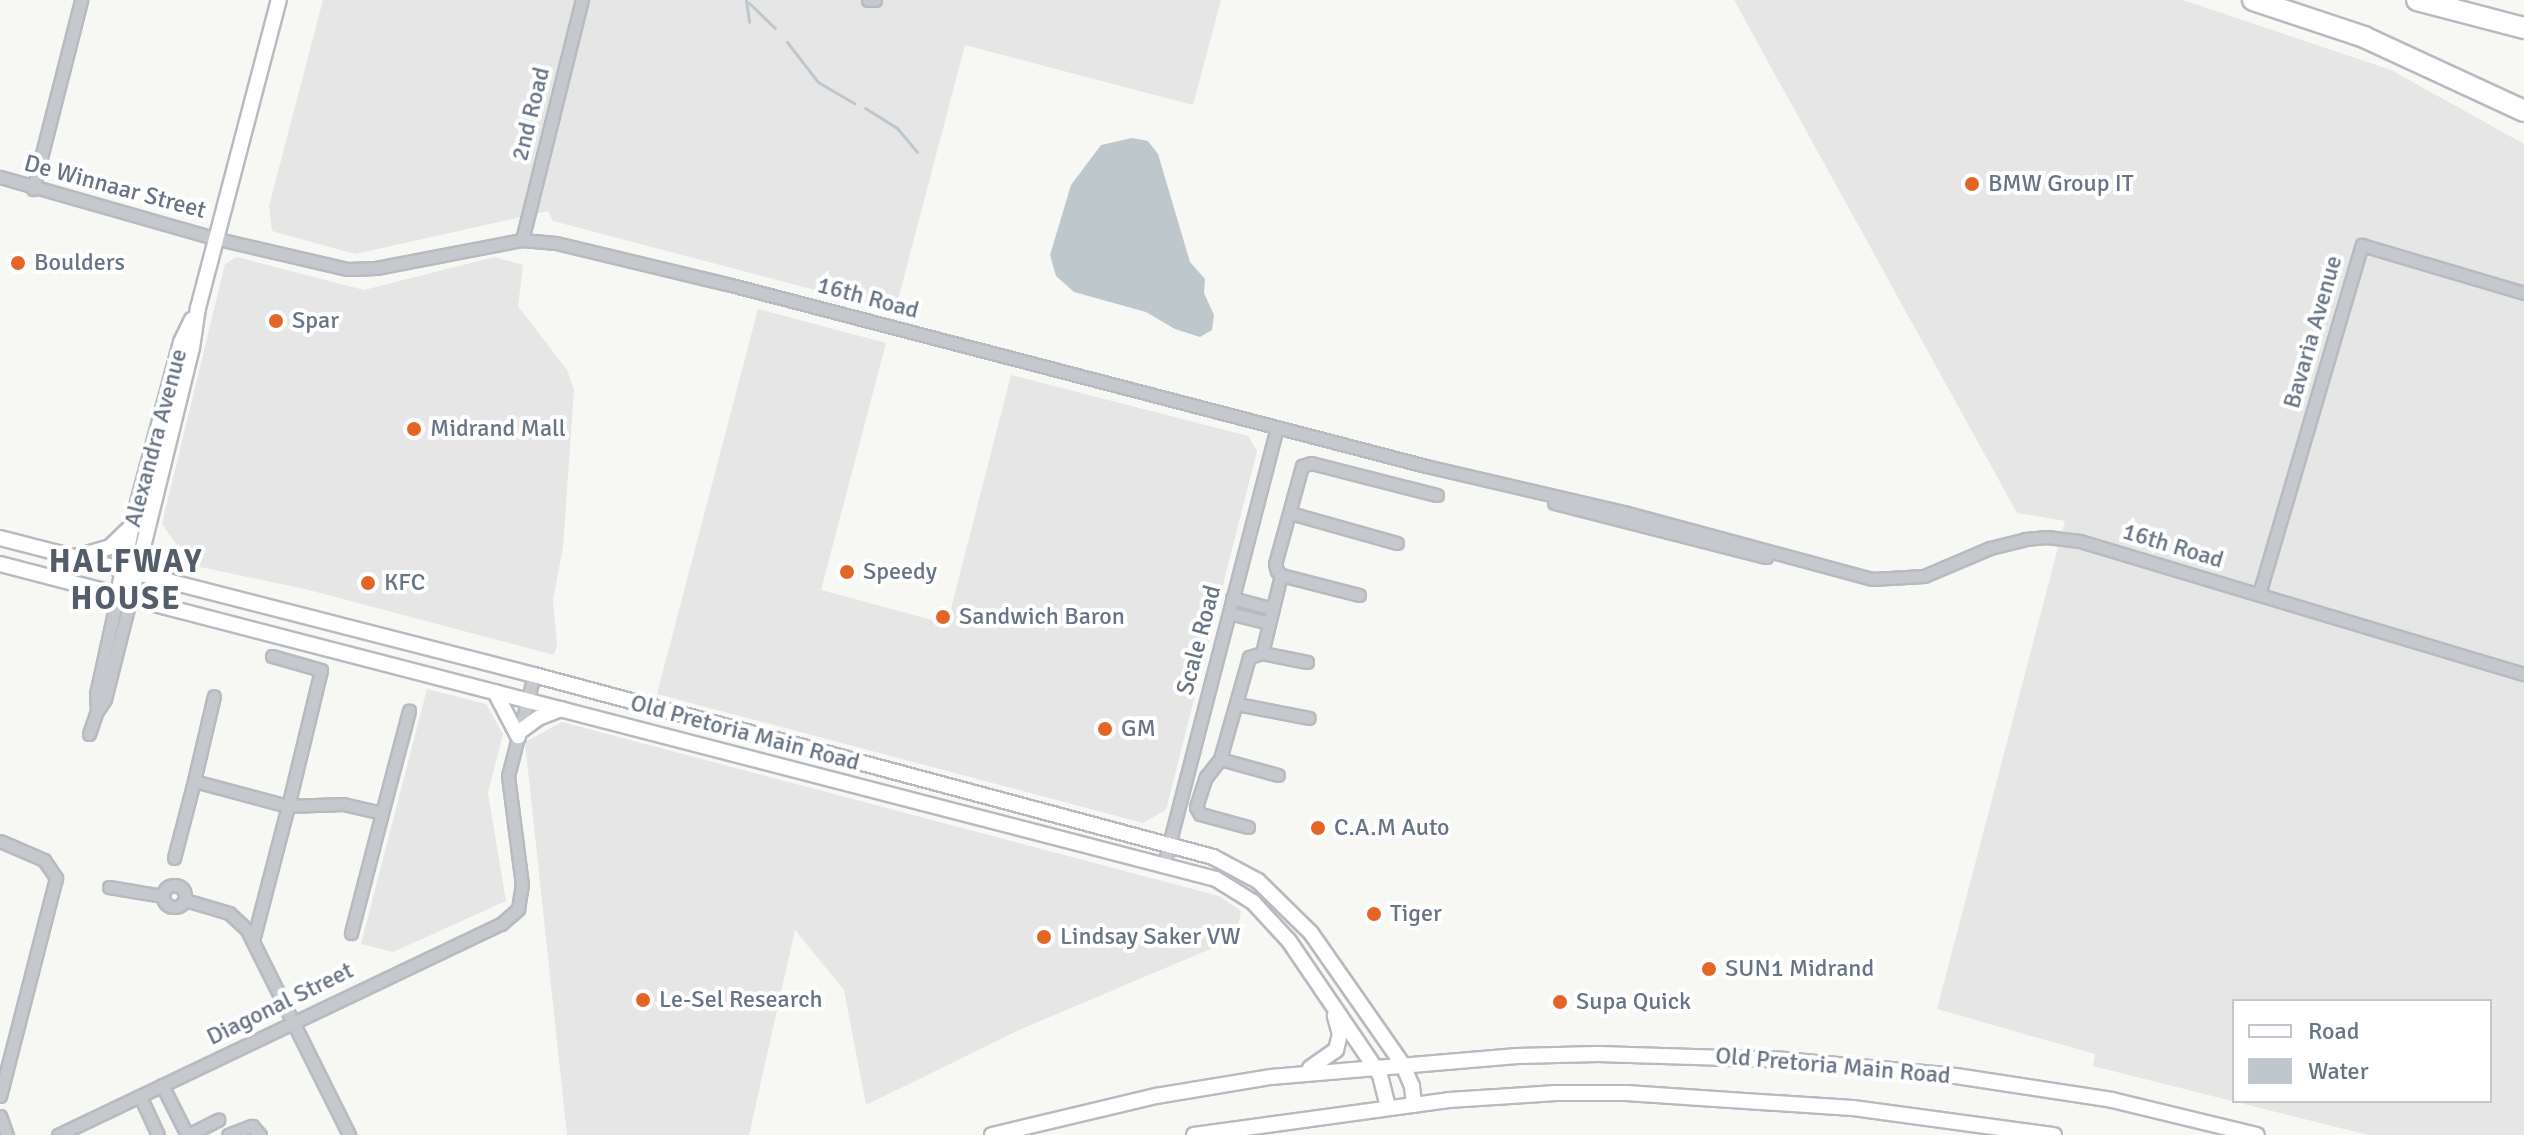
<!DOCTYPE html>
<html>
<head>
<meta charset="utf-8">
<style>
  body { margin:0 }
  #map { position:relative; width:2524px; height:1135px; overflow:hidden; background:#f7f7f4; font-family:Signika,sans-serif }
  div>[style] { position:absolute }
  .built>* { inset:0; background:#e5e6e5 }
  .water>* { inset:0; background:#bdc7cc }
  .stream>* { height:3px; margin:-1.5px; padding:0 1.5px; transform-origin:1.5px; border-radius:1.5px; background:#bdc7cc }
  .roads { filter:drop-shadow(2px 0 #b7bbc0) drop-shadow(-2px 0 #b7bbc0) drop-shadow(0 2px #b7bbc0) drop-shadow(0 -2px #b7bbc0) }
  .minor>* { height:11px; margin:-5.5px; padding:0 5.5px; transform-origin:5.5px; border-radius:5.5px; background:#c5c8cc }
  .minor>.ring { margin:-5.5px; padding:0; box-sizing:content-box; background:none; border:11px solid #c5c8cc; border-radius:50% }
  .secondary>* { height:14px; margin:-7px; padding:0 7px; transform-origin:7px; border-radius:7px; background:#fff }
  .motorway>* { height:20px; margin:-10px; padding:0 10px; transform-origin:10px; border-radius:10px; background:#fff }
  .dots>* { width:22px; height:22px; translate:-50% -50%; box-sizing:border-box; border:4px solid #fff; border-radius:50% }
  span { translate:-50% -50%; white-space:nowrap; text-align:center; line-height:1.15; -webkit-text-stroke:8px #fff; paint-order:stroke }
  .street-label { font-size:24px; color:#667485 }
  .poi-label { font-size:24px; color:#667485 }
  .left { translate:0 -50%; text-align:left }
  .district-label { font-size:32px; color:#545e6a; font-weight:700; letter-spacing:2px }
  .legend { position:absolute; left:2232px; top:999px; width:260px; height:104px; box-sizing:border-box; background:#fff; border:2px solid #c2c7ce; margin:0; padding:10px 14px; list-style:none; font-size:24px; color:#667485 }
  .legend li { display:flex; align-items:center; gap:16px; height:40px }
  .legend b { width:40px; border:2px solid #c2c7ce }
</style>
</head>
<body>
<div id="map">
  <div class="built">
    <i style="clip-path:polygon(323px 0,1221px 0,1193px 105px,965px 45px,895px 311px,553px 221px,548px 211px,355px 254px,272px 231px,269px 206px)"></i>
    <i style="clip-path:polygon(evenodd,1734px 0,2183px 0,2391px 70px,2524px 144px,2524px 1135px,2368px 1135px,2093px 1066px,2095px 1054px,1937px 1009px,2065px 521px,2017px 513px,1734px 0,2234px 1001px,2490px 1001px,2490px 1101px,2234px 1101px,2234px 1001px)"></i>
    <i style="clip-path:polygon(237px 257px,364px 290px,494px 257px,523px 265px,518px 306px,567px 370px,574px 390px,563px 547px,553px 600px,557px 645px,554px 655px,305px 589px,191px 565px,162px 524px,225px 264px)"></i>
    <i style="clip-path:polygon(758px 309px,886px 343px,821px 590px,947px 624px,1011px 375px,1248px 436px,1257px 451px,1166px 810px,1143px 823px,657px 694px)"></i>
    <i style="clip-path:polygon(427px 689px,486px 704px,503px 734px,488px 793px,506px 901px,393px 952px,361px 944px)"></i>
    <i style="clip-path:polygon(562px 722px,1219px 896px,1241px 911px,1236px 938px,1019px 1030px,866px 1105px,844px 990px,795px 930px,749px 1135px,567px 1135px,525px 742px)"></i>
  </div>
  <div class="water">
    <i style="clip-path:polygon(1132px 138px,1148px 141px,1158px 154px,1190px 262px,1205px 279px,1204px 293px,1214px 315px,1212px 330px,1200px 337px,1175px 329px,1146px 312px,1074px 292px,1056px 276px,1050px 255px,1071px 185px,1101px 145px)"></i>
  </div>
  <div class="stream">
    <i style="left:746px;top:0;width:22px;rotate:82deg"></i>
    <i style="left:749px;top:3px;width:36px;rotate:44deg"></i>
    <i style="left:787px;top:42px;width:51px;rotate:52.2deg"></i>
    <i style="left:818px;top:82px;width:42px;rotate:30.3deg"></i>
    <i style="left:865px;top:108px;width:38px;rotate:32deg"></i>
    <i style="left:897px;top:128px;width:31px;rotate:50deg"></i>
  </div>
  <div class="roads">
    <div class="minor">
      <i style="left:868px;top:0;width:7px"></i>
      <i style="left:0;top:177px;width:227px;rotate:15.9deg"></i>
      <i style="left:218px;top:239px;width:132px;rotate:13.1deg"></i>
      <i style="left:347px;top:269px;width:29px;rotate:-2deg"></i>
      <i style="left:376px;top:268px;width:149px;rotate:-10.9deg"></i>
      <i style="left:522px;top:240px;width:34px;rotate:5deg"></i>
      <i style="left:556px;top:243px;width:180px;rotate:13.5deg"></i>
      <i style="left:731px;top:285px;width:718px;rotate:14.6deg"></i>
      <i style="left:1426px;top:466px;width:203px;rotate:13.1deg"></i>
      <i style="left:1624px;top:512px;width:257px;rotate:15.1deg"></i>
      <i style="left:1872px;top:579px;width:52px;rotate:-3.3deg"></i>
      <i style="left:1924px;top:576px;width:72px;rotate:-23deg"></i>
      <i style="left:1990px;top:548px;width:36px;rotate:-14deg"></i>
      <i style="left:2025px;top:539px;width:22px;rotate:-5deg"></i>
      <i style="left:2047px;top:537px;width:33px;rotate:7deg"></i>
      <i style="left:2080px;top:541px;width:463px;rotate:16.7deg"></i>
      <i style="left:33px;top:189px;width:195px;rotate:-75.7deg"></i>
      <i style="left:522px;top:240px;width:247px;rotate:-76deg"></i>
      <i style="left:1554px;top:503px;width:219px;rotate:14.3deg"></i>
      <i style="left:1290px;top:513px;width:111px;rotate:15.7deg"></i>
      <i style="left:2259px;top:594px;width:364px;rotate:-73.6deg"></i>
      <i style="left:2362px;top:245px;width:169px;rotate:16.5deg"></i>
      <i style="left:1359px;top:595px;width:81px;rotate:-165.6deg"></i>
      <i style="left:1281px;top:575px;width:6px;rotate:-135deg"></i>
      <i style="left:1277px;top:571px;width:7px;rotate:-106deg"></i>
      <i style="left:1275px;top:564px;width:102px;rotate:-74.6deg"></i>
      <i style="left:1302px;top:466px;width:9px;rotate:-18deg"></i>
      <i style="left:1311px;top:463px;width:130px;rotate:14.3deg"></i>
      <i style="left:1232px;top:598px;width:42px;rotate:15deg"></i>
      <i style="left:1229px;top:613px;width:41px;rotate:14deg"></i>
      <i style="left:1262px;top:653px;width:46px;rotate:11.3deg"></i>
      <i style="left:272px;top:656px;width:51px;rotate:15.9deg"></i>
      <i style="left:321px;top:670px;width:140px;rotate:103.6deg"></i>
      <i style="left:288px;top:806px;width:55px;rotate:-2.1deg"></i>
      <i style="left:343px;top:804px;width:40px;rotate:13deg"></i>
      <i style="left:382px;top:813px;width:106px;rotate:-75.2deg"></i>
      <i style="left:1237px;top:704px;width:73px;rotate:11deg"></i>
      <i style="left:97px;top:711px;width:17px;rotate:-93deg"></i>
      <i style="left:96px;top:694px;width:102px;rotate:-77.6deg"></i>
      <i style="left:89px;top:734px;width:24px;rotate:-71deg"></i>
      <i style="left:97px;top:711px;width:14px;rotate:-56deg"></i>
      <i style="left:105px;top:699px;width:106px;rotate:-75.8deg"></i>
      <i style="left:1220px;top:759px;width:60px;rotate:15.4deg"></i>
      <i style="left:194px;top:781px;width:87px;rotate:-76.8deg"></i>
      <i style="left:1248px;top:827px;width:50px;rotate:-164.8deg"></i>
      <i style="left:1200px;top:814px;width:8px;rotate:-120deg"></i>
      <i style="left:1196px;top:807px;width:32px;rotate:-72deg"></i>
      <i style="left:1206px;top:777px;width:23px;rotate:-52deg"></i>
      <i style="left:1220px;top:759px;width:106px;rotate:-74.1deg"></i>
      <i style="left:1249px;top:657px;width:14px;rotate:-17deg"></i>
      <i style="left:1262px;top:653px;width:80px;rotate:-76.3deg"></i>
      <i style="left:0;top:841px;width:48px;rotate:23.4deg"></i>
      <i style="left:44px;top:860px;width:22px;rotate:56deg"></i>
      <i style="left:56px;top:878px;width:225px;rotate:104.4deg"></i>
      <i style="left:174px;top:858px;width:80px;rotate:-75.4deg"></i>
      <i style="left:194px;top:781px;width:97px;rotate:14.9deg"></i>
      <i style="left:288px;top:806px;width:138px;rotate:104.6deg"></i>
      <i style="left:1164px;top:864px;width:450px;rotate:-75.5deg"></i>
      <i class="ring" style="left:163px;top:885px;width:11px;height:11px"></i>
      <i style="left:109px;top:887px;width:55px;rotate:9.5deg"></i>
      <i style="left:185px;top:900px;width:46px;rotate:16.5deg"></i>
      <i style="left:229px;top:913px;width:25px;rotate:43deg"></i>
      <i style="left:247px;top:930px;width:229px;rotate:63.5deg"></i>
      <i style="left:351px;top:933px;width:124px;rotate:-75.5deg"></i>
      <i style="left:162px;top:1085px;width:56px;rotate:63.4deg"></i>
      <i style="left:140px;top:1096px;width:43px;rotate:65.2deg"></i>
      <i style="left:0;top:1116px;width:20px;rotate:70deg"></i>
      <i style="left:58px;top:1135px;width:491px;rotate:-25.5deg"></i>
      <i style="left:501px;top:924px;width:23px;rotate:-41deg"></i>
      <i style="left:518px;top:909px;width:24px;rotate:-81deg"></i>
      <i style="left:522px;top:885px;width:110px;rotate:-97.3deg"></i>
      <i style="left:508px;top:776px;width:104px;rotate:-75.6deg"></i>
      <i style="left:188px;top:1135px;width:34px;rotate:-27deg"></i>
      <i style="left:228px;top:1135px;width:26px;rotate:-21deg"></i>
      <i style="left:252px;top:1126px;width:12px;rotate:48deg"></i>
    </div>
    <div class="secondary">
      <i style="left:0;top:538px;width:551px;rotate:14.39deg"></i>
      <i style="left:534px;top:675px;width:703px;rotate:15deg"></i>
      <i style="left:1213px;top:857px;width:51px;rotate:28.1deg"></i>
      <i style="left:1258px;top:881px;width:74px;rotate:44.5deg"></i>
      <i style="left:1311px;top:933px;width:161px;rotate:55.1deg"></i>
      <i style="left:1403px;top:1065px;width:23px;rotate:67deg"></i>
      <i style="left:1412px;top:1086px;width:19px;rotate:84deg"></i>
      <i style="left:76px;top:557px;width:35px;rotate:-16deg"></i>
      <i style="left:110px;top:547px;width:28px;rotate:-44deg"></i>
      <i style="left:0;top:564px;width:1256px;rotate:14.52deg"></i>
      <i style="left:1216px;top:879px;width:44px;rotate:31.9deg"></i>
      <i style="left:1253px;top:902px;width:53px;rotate:47.3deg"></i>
      <i style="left:1289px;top:941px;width:162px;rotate:55.8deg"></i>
      <i style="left:1380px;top:1075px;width:34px;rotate:76deg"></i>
      <i style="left:118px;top:594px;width:70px;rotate:-78.5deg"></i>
      <i style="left:132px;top:525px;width:189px;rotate:-75deg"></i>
      <i style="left:181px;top:342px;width:25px;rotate:-64deg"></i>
      <i style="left:131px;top:596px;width:255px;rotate:-76.2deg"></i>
      <i style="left:192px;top:348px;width:40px;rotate:-81.5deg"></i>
      <i style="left:198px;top:308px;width:318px;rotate:-75.3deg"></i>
      <i style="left:495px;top:692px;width:50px;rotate:62.4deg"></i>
      <i style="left:519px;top:732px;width:24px;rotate:-36deg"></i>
      <i style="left:538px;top:718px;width:25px;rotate:-21deg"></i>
      <i style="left:1310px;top:1068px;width:32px;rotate:-35deg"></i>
      <i style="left:1336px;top:1050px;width:16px;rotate:-76deg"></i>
      <i style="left:1340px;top:1034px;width:19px;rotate:-106deg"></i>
      <i style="left:992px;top:1135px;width:169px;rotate:-13.4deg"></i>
      <i style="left:1156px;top:1096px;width:117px;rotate:-9.4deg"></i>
      <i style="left:1271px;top:1077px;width:247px;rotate:-4.9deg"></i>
      <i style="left:1517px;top:1056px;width:81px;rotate:-1.4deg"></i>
      <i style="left:1598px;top:1054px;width:186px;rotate:1.8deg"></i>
      <i style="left:1784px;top:1060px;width:173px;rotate:5.3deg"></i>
      <i style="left:1956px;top:1076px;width:158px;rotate:8.7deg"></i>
      <i style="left:2112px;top:1100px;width:149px;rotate:13.6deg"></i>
      <i style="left:1194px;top:1135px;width:257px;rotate:-7.8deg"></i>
      <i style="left:1449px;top:1100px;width:107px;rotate:-3.7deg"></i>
      <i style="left:1556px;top:1093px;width:70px"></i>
      <i style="left:1626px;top:1093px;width:227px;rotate:3.8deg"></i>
      <i style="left:1853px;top:1108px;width:203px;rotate:7.7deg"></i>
    </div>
    <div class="motorway">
      <i style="left:2253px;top:0;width:117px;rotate:18.4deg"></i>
      <i style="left:2364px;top:37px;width:176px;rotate:24.8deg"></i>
      <i style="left:2417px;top:0;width:111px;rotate:14.7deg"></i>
    </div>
  </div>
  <div class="dots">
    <i style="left:1972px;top:184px;background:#e46627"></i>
    <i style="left:18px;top:263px;background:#e46627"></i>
    <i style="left:276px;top:321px;background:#e46627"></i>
    <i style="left:414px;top:429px;background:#e46627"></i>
    <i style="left:847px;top:572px;background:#e46627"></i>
    <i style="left:368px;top:583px;background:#e46627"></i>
    <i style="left:943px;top:617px;background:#e46627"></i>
    <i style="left:1105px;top:729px;background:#e46627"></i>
    <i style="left:1318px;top:828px;background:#e46627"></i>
    <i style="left:1374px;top:914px;background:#e46627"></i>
    <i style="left:1044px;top:937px;background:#e46627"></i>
    <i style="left:1709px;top:969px;background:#e46627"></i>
    <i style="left:643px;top:1000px;background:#e46627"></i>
    <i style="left:1560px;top:1002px;background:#e46627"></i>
  </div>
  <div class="street-label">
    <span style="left:531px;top:114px;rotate:-76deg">2nd Road</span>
    <span style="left:115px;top:187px;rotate:15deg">De Winnaar Street</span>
    <span style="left:868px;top:298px;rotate:15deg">16th Road</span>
    <span style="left:2313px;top:332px;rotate:-74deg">Bavaria Avenue</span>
    <span style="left:156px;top:438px;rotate:-75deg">Alexandra Avenue</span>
    <span style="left:2173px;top:546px;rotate:17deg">16th Road</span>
    <span style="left:1199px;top:640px;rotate:-75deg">Scale Road</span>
    <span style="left:745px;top:733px;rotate:15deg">Old Pretoria Main Road</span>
    <span style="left:280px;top:1004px;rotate:-26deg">Diagonal Street</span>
    <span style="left:1833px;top:1066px;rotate:5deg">Old Pretoria Main Road</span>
  </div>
  <div class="poi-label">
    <span class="left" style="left:1988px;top:184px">BMW Group IT</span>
    <span class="left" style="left:34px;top:263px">Boulders</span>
    <span class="left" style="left:292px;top:321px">Spar</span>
    <span class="left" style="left:430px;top:429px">Midrand Mall</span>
    <span class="left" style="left:863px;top:572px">Speedy</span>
    <span class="left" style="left:384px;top:583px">KFC</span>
    <span class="left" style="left:959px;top:617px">Sandwich Baron</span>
    <span class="left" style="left:1121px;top:729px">GM</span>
    <span class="left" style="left:1334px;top:828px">C.A.M Auto</span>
    <span class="left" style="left:1390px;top:914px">Tiger</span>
    <span class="left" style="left:1060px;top:937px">Lindsay Saker VW</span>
    <span class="left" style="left:1725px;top:969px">SUN1 Midrand</span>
    <span class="left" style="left:659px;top:1000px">Le-Sel Research</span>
    <span class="left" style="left:1576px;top:1002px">Supa Quick</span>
  </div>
  <div class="district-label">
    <span style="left:126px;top:581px">HALFWAY<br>HOUSE</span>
  </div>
  <ul class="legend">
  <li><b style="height:10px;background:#fff"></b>Road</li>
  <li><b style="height:22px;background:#bdc7cc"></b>Water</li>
  </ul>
</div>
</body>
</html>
